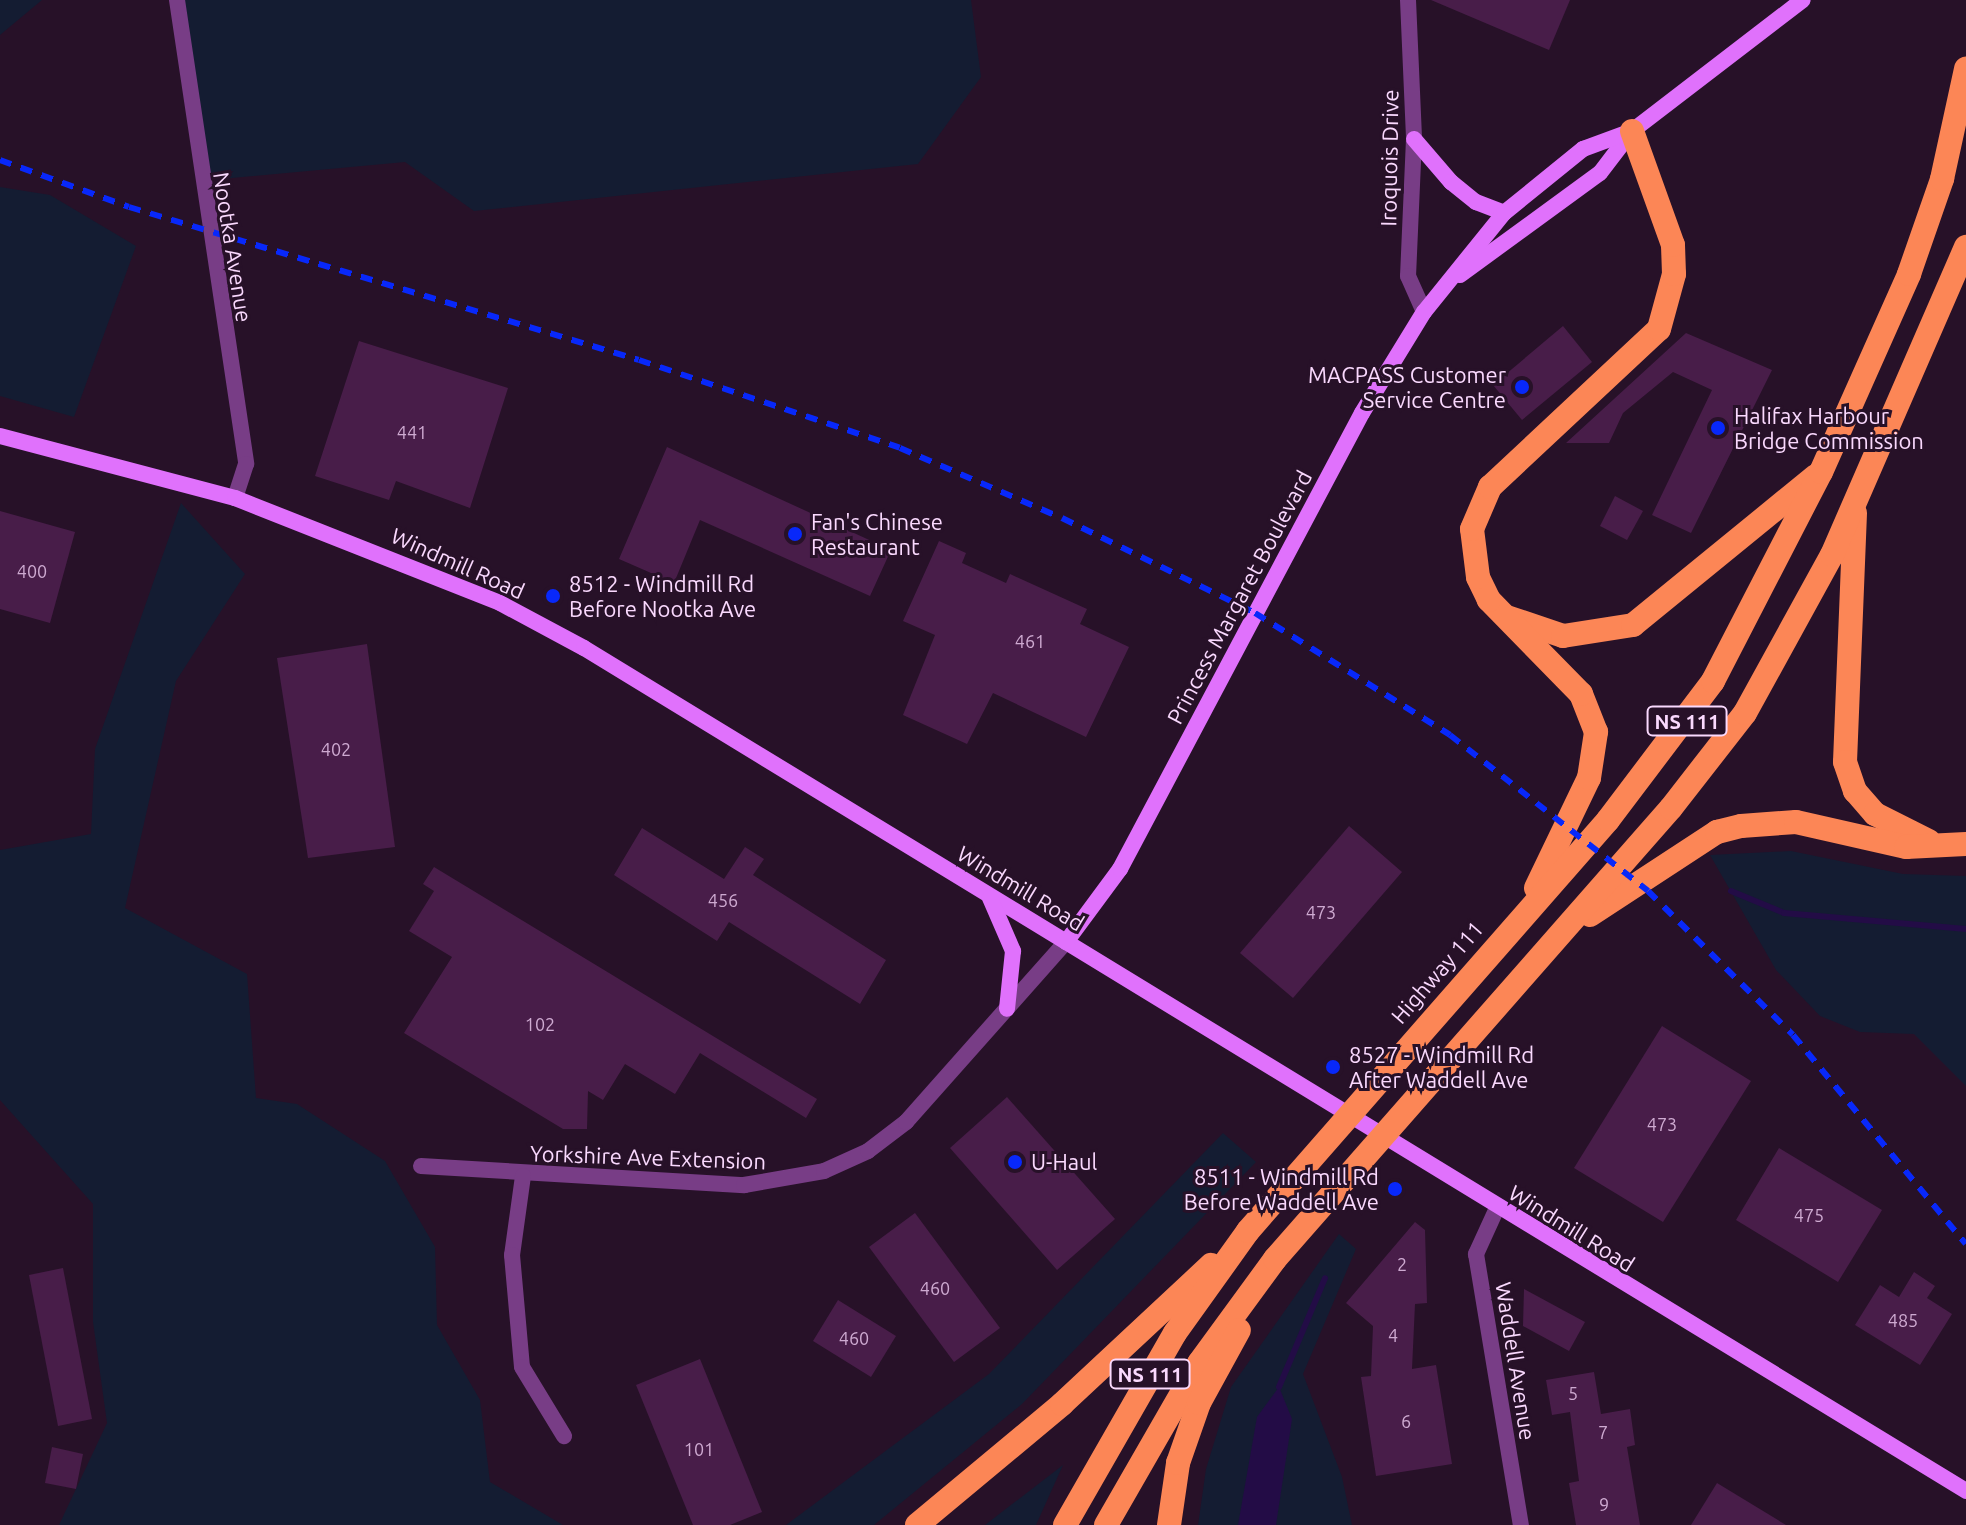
<!DOCTYPE html>
<html>
<head>
<meta charset="utf-8">
<style>
  body { margin:0 }
  #map { position:relative; width:1966px; height:1525px; overflow:hidden; background:#271128; font-family:Ubuntu,sans-serif }
  div>[style] { position:absolute }
  .green>* { inset:0; background:#141c32 }
  .water>* { inset:0; background:#230c46 }
  .stream>* { height:6px; margin:-3px; padding:0 3px; transform-origin:3px; border-radius:3px; background:#230c46 }
  .building>* { inset:0; background:#481d49 }
  .street>* { height:16px; margin:-8px; padding:0 8px; transform-origin:8px; border-radius:8px; background:#783d86 }
  .secondary>* { height:16px; margin:-8px; padding:0 8px; transform-origin:8px; border-radius:8px; background:#e071fc }
  .highway>* { height:24px; margin:-12px; padding:0 12px; transform-origin:12px; border-radius:12px; background:#fc8656 }
  .rail>* { height:6px; margin-top:-3px; transform-origin:0; background:repeating-linear-gradient(90deg,#0828fa 0 12px,transparent 0 22px) }
  .dots>* { width:22px; height:22px; translate:-50% -50%; box-sizing:border-box; border:4px solid #271128; border-radius:50% }
  span { translate:-50% -50%; white-space:nowrap; text-align:center; line-height:1.15; -webkit-text-stroke:6px #271128; paint-order:stroke }
  .number-label { font-size:18px; color:#ceaad1 }
  .number-label span { -webkit-text-stroke-width:0 }
  .shield-label span { padding:2px 6px; background:#271128; border:2px solid; border-radius:6px; -webkit-text-stroke-width:0 }
  .shield-label { font-size:20px; color:#fad9fe; font-weight:700 }
  .street-label { font-size:22px; color:#fad9fe }
  .poi-label { font-size:22px; color:#fad9fe }
  .right { translate:-100% -50%; text-align:right }
  .left { translate:0 -50%; text-align:left }
</style>
</head>
<body>
<div id="map">
  <div class="green">
    <i style="clip-path:polygon(0 0,42px 0,0 35px)"></i>
    <i style="clip-path:polygon(177px 0,971px 0,981px 77px,918px 164px,474px 211px,405px 162px,200px 181px)"></i>
    <i style="clip-path:polygon(0 187px,50px 195px,136px 246px,74px 417px,0 396px)"></i>
    <i style="clip-path:polygon(181px 503px,245px 574px,176px 681px,125px 908px,247px 974px,256px 1098px,297px 1104px,385px 1161px,435px 1247px,437px 1325px,480px 1400px,490px 1482px,563px 1525px,59px 1525px,107px 1423px,93px 1322px,93px 1204px,0 1100px,0 850px,91px 834px,95px 749px)"></i>
    <i style="clip-path:polygon(1791px 851px,1903px 874px,1966px 876px,1966px 1086px,1914px 1034px,1860px 1032px,1820px 1016px,1776px 970px,1710px 855px)"></i>
    <i style="clip-path:polygon(1223px 1133px,1256px 1162px,1022px 1404px,874px 1525px,786px 1525px,989px 1374px)"></i>
    <i style="clip-path:polygon(1339px 1234px,1356px 1249px,1303px 1374px,1342px 1477px,1352px 1525px,1198px 1525px,1206px 1469px,1231px 1387px)"></i>
    <i style="clip-path:polygon(1063px 1465px,1036px 1525px,985px 1525px)"></i>
  </div>
  <div class="water">
    <i style="clip-path:polygon(1279px 1387px,1292px 1419px,1276px 1525px,1238px 1525px,1257px 1417px)"></i>
  </div>
  <div class="stream">
    <i style="left:1731px;top:891px;width:57px;rotate:22.5deg"></i>
    <i style="left:1784px;top:913px;width:183px;rotate:5deg"></i>
    <i style="left:1279px;top:1387px;width:118px;rotate:-67.1deg"></i>
  </div>
  <div class="building">
    <i style="clip-path:polygon(1431px 0,1570px 0,1549px 50px)"></i>
    <i style="clip-path:polygon(1563px 326px,1592px 362px,1522px 420px,1493px 385px)"></i>
    <i style="clip-path:polygon(1686px 333px,1772px 370px,1691px 533px,1652px 515px,1712px 390px,1673px 372px,1623px 413px,1609px 443px,1566px 443px)"></i>
    <i style="clip-path:polygon(359px 341px,508px 388px,470px 508px,396px 481px,389px 500px,315px 476px)"></i>
    <i style="clip-path:polygon(667px 447px,891px 550px,870px 596px,700px 520px,674px 583px,619px 559px)"></i>
    <i style="clip-path:polygon(1615px 496px,1643px 511px,1627px 540px,1600px 526px)"></i>
    <i style="clip-path:polygon(0 511px,75px 532px,50px 623px,0 609px)"></i>
    <i style="clip-path:polygon(939px 541px,966px 553px,962px 563px,1006px 583px,1010px 574px,1087px 609px,1080px 624px,1129px 647px,1086px 737px,993px 693px,967px 744px,903px 715px,935px 635px,903px 621px)"></i>
    <i style="clip-path:polygon(367px 644px,395px 847px,308px 858px,277px 658px)"></i>
    <i style="clip-path:polygon(1349px 826px,1402px 872px,1293px 998px,1240px 953px)"></i>
    <i style="clip-path:polygon(642px 828px,724px 879px,745px 847px,764px 859px,753px 875px,886px 960px,860px 1004px,729px 922px,717px 941px,614px 875px)"></i>
    <i style="clip-path:polygon(434px 867px,817px 1099px,806px 1118px,700px 1053px,675px 1094px,625px 1064px,603px 1100px,588px 1091px,587px 1129px,563px 1129px,404px 1033px,452px 957px,409px 931px,434px 891px,423px 884px)"></i>
    <i style="clip-path:polygon(1662px 1026px,1751px 1081px,1663px 1222px,1574px 1168px)"></i>
    <i style="clip-path:polygon(1007px 1097px,1115px 1219px,1057px 1270px,950px 1148px)"></i>
    <i style="clip-path:polygon(1779px 1148px,1882px 1210px,1838px 1282px,1736px 1220px)"></i>
    <i style="clip-path:polygon(915px 1213px,1000px 1328px,954px 1362px,869px 1247px)"></i>
    <i style="clip-path:polygon(1415px 1222px,1425px 1230px,1427px 1303px,1415px 1304px,1412px 1369px,1436px 1365px,1452px 1464px,1376px 1476px,1361px 1377px,1371px 1376px,1373px 1326px,1346px 1303px)"></i>
    <i style="clip-path:polygon(63px 1268px,92px 1419px,58px 1426px,29px 1275px)"></i>
    <i style="clip-path:polygon(1914px 1272px,1935px 1286px,1927px 1298px,1952px 1314px,1920px 1365px,1855px 1325px,1880px 1285px,1899px 1297px)"></i>
    <i style="clip-path:polygon(1524px 1289px,1585px 1322px,1569px 1351px,1523px 1326px)"></i>
    <i style="clip-path:polygon(838px 1300px,896px 1336px,871px 1377px,813px 1341px)"></i>
    <i style="clip-path:polygon(700px 1359px,762px 1512px,730px 1525px,693px 1525px,636px 1385px)"></i>
    <i style="clip-path:polygon(1594px 1372px,1601px 1414px,1630px 1409px,1635px 1445px,1627px 1447px,1640px 1525px,1576px 1525px,1569px 1483px,1579px 1481px,1570px 1412px,1552px 1415px,1546px 1380px)"></i>
    <i style="clip-path:polygon(52px 1447px,83px 1454px,76px 1489px,45px 1483px)"></i>
    <i style="clip-path:polygon(1717px 1483px,1786px 1525px,1691px 1525px)"></i>
  </div>
  <div class="street">
    <i style="left:177px;top:0;width:469px;rotate:81.5deg"></i>
    <i style="left:246px;top:464px;width:36px;rotate:108deg"></i>
    <i style="left:1408px;top:0;width:139px;rotate:87.5deg"></i>
    <i style="left:1414px;top:139px;width:137px;rotate:92.5deg"></i>
    <i style="left:1408px;top:276px;width:39px;rotate:66deg"></i>
    <i style="left:421px;top:1166px;width:324px;rotate:3.4deg"></i>
    <i style="left:744px;top:1185px;width:81px;rotate:-9.9deg"></i>
    <i style="left:824px;top:1171px;width:48px;rotate:-24.4deg"></i>
    <i style="left:868px;top:1151px;width:48px;rotate:-37.3deg"></i>
    <i style="left:906px;top:1122px;width:241px;rotate:-48.4deg"></i>
    <i style="left:523px;top:1176px;width:80px;rotate:97.9deg"></i>
    <i style="left:512px;top:1255px;width:112px;rotate:84.9deg"></i>
    <i style="left:522px;top:1367px;width:81px;rotate:58.7deg"></i>
    <i style="left:1497px;top:1208px;width:51px;rotate:114.5deg"></i>
    <i style="left:1476px;top:1254px;width:275px;rotate:80.6deg"></i>
  </div>
  <div class="secondary">
    <i style="left:1414px;top:139px;width:57px;rotate:49.3deg"></i>
    <i style="left:1451px;top:182px;width:32px;rotate:39deg"></i>
    <i style="left:1476px;top:202px;width:30px;rotate:21deg"></i>
    <i style="left:1460px;top:275px;width:173px;rotate:-36.1deg"></i>
    <i style="left:1600px;top:173px;width:53px;rotate:-52.7deg"></i>
    <i style="left:1632px;top:131px;width:215px;rotate:-37.5deg"></i>
    <i style="left:0;top:436px;width:243px;rotate:14.8deg"></i>
    <i style="left:235px;top:498px;width:285px;rotate:21.6deg"></i>
    <i style="left:500px;top:603px;width:95px;rotate:28.2deg"></i>
    <i style="left:584px;top:648px;width:1619px;rotate:31.38deg"></i>
    <i style="left:990px;top:898px;width:58px;rotate:66.5deg"></i>
    <i style="left:1013px;top:951px;width:58px;rotate:95.9deg"></i>
    <i style="left:1066px;top:942px;width:91px;rotate:-53.5deg"></i>
    <i style="left:1120px;top:869px;width:516px;rotate:-62.05deg"></i>
    <i style="left:1362px;top:413px;width:119px;rotate:-58.5deg"></i>
    <i style="left:1424px;top:312px;width:127px;rotate:-51.1deg"></i>
    <i style="left:1504px;top:213px;width:102px;rotate:-39deg"></i>
    <i style="left:1583px;top:149px;width:52px;rotate:-20.2deg"></i>
  </div>
  <div class="highway">
    <i style="left:1855px;top:513px;width:249px;rotate:92.3deg"></i>
    <i style="left:1845px;top:762px;width:31px;rotate:71deg"></i>
    <i style="left:1855px;top:791px;width:30px;rotate:49deg"></i>
    <i style="left:1875px;top:814px;width:60px;rotate:26.6deg"></i>
    <i style="left:1507px;top:617px;width:59px;rotate:18.7deg"></i>
    <i style="left:1563px;top:636px;width:71px;rotate:-8.9deg"></i>
    <i style="left:1633px;top:625px;width:236px;rotate:-39.2deg"></i>
    <i style="left:1536px;top:888px;width:122px;rotate:-64.3deg"></i>
    <i style="left:1589px;top:778px;width:47px;rotate:-81.3deg"></i>
    <i style="left:1596px;top:732px;width:41px;rotate:-111.5deg"></i>
    <i style="left:1581px;top:694px;width:132px;rotate:-134.4deg"></i>
    <i style="left:1489px;top:600px;width:25px;rotate:-116deg"></i>
    <i style="left:1478px;top:577px;width:48px;rotate:-97.1deg"></i>
    <i style="left:1472px;top:529px;width:46px;rotate:-66.8deg"></i>
    <i style="left:1490px;top:487px;width:231px;rotate:-43.1deg"></i>
    <i style="left:1659px;top:329px;width:57px;rotate:-74.7deg"></i>
    <i style="left:1674px;top:274px;width:29px;rotate:-92deg"></i>
    <i style="left:1673px;top:245px;width:121px;rotate:-109.8deg"></i>
    <i style="left:1590px;top:915px;width:152px;rotate:-33.2deg"></i>
    <i style="left:1717px;top:832px;width:25px;rotate:-14deg"></i>
    <i style="left:1741px;top:826px;width:55px;rotate:-4.2deg"></i>
    <i style="left:1796px;top:822px;width:113px;rotate:12.8deg"></i>
    <i style="left:1906px;top:847px;width:60px;rotate:-2.9deg"></i>
    <i style="left:917px;top:1525px;width:189px;rotate:-39.8deg"></i>
    <i style="left:1062px;top:1404px;width:204px;rotate:-43deg"></i>
    <i style="left:1065px;top:1525px;width:221px;rotate:-60.2deg"></i>
    <i style="left:1175px;top:1333px;width:125px;rotate:-54.4deg"></i>
    <i style="left:1248px;top:1231px;width:546px;rotate:-48.78deg"></i>
    <i style="left:1608px;top:820px;width:174px;rotate:-52.9deg"></i>
    <i style="left:1713px;top:681px;width:235px;rotate:-62.7deg"></i>
    <i style="left:1821px;top:472px;width:217px;rotate:-66deg"></i>
    <i style="left:1909px;top:274px;width:101px;rotate:-70.8deg"></i>
    <i style="left:1942px;top:179px;width:113px;rotate:-77.7deg"></i>
    <i style="left:1106px;top:1525px;width:187px;rotate:-60.1deg"></i>
    <i style="left:1199px;top:1363px;width:129px;rotate:-53.8deg"></i>
    <i style="left:1275px;top:1259px;width:600px;rotate:-48.72deg"></i>
    <i style="left:1671px;top:808px;width:120px;rotate:-52.1deg"></i>
    <i style="left:1745px;top:713px;width:180px;rotate:-61.2deg"></i>
    <i style="left:1832px;top:555px;width:336px;rotate:-66.5deg"></i>
    <i style="left:1169px;top:1525px;width:63px;rotate:-81.7deg"></i>
    <i style="left:1178px;top:1463px;width:64px;rotate:-70.7deg"></i>
    <i style="left:1199px;top:1403px;width:83px;rotate:-61.3deg"></i>
  </div>
  <div class="rail">
    <i style="left:0;top:160px;width:137px;rotate:20deg"></i>
    <i style="left:129px;top:207px;width:532px;rotate:16.7deg"></i>
    <i style="left:639px;top:360px;width:275px;rotate:18.6deg"></i>
    <i style="left:900px;top:448px;width:176px;rotate:23.4deg"></i>
    <i style="left:1062px;top:518px;width:215px;rotate:26.2deg"></i>
    <i style="left:1255px;top:613px;width:230px;rotate:32deg"></i>
    <i style="left:1450px;top:735px;width:252px;rotate:38.2deg"></i>
    <i style="left:1648px;top:891px;width:204px;rotate:44.8deg"></i>
    <i style="left:1793px;top:1035px;width:271px;rotate:50.4deg"></i>
  </div>
  <div class="dots">
    <i style="left:1522px;top:387px;background:#0828fa"></i>
    <i style="left:1718px;top:428px;background:#0828fa"></i>
    <i style="left:795px;top:534px;background:#0828fa"></i>
    <i style="left:553px;top:596px;background:#0828fa"></i>
    <i style="left:1333px;top:1067px;background:#0828fa"></i>
    <i style="left:1015px;top:1162px;background:#0828fa"></i>
    <i style="left:1395px;top:1189px;background:#0828fa"></i>
  </div>
  <div class="number-label">
    <span style="left:412px;top:432px">441</span>
    <span style="left:32px;top:571px">400</span>
    <span style="left:1030px;top:641px">461</span>
    <span style="left:336px;top:749px">402</span>
    <span style="left:723px;top:900px">456</span>
    <span style="left:1321px;top:912px">473</span>
    <span style="left:540px;top:1024px">102</span>
    <span style="left:1662px;top:1124px">473</span>
    <span style="left:1809px;top:1215px">475</span>
    <span style="left:1402px;top:1264px">2</span>
    <span style="left:935px;top:1288px">460</span>
    <span style="left:1903px;top:1320px">485</span>
    <span style="left:1393px;top:1335px">4</span>
    <span style="left:854px;top:1338px">460</span>
    <span style="left:1573px;top:1393px">5</span>
    <span style="left:1406px;top:1421px">6</span>
    <span style="left:1603px;top:1432px">7</span>
    <span style="left:699px;top:1449px">101</span>
    <span style="left:1604px;top:1504px">9</span>
  </div>
  <div class="shield-label">
    <span style="left:1687px;top:721px">NS 111</span>
    <span style="left:1150px;top:1374px">NS 111</span>
  </div>
  <div class="street-label">
    <span style="left:1389px;top:158px;rotate:-89deg">Iroquois Drive</span>
    <span style="left:233px;top:247px;rotate:81deg">Nootka Avenue</span>
    <span style="left:458px;top:563px;rotate:24deg">Windmill Road</span>
    <span style="left:1239px;top:597px;rotate:-62deg">Princess Margaret Boulevard</span>
    <span style="left:1021px;top:888px;rotate:31deg">Windmill Road</span>
    <span style="left:1437px;top:972px;rotate:-49deg">Highway 111</span>
    <span style="left:648px;top:1157px;rotate:2deg">Yorkshire Ave Extension</span>
    <span style="left:1572px;top:1228px;rotate:32deg">Windmill Road</span>
    <span style="left:1516px;top:1361px;rotate:81deg">Waddell Avenue</span>
  </div>
  <div class="poi-label">
    <span class="right" style="left:1506px;top:387px">MACPASS Customer<br>Service Centre</span>
    <span class="left" style="left:1734px;top:428px">Halifax Harbour<br>Bridge Commission</span>
    <span class="left" style="left:811px;top:534px">Fan's Chinese<br>Restaurant</span>
    <span class="left" style="left:569px;top:596px">8512 - Windmill Rd<br>Before Nootka Ave</span>
    <span class="left" style="left:1349px;top:1067px">8527 - Windmill Rd<br>After Waddell Ave</span>
    <span class="left" style="left:1031px;top:1162px">U-Haul</span>
    <span class="right" style="left:1379px;top:1189px">8511 - Windmill Rd<br>Before Waddell Ave</span>
  </div>
</div>
</body>
</html>
